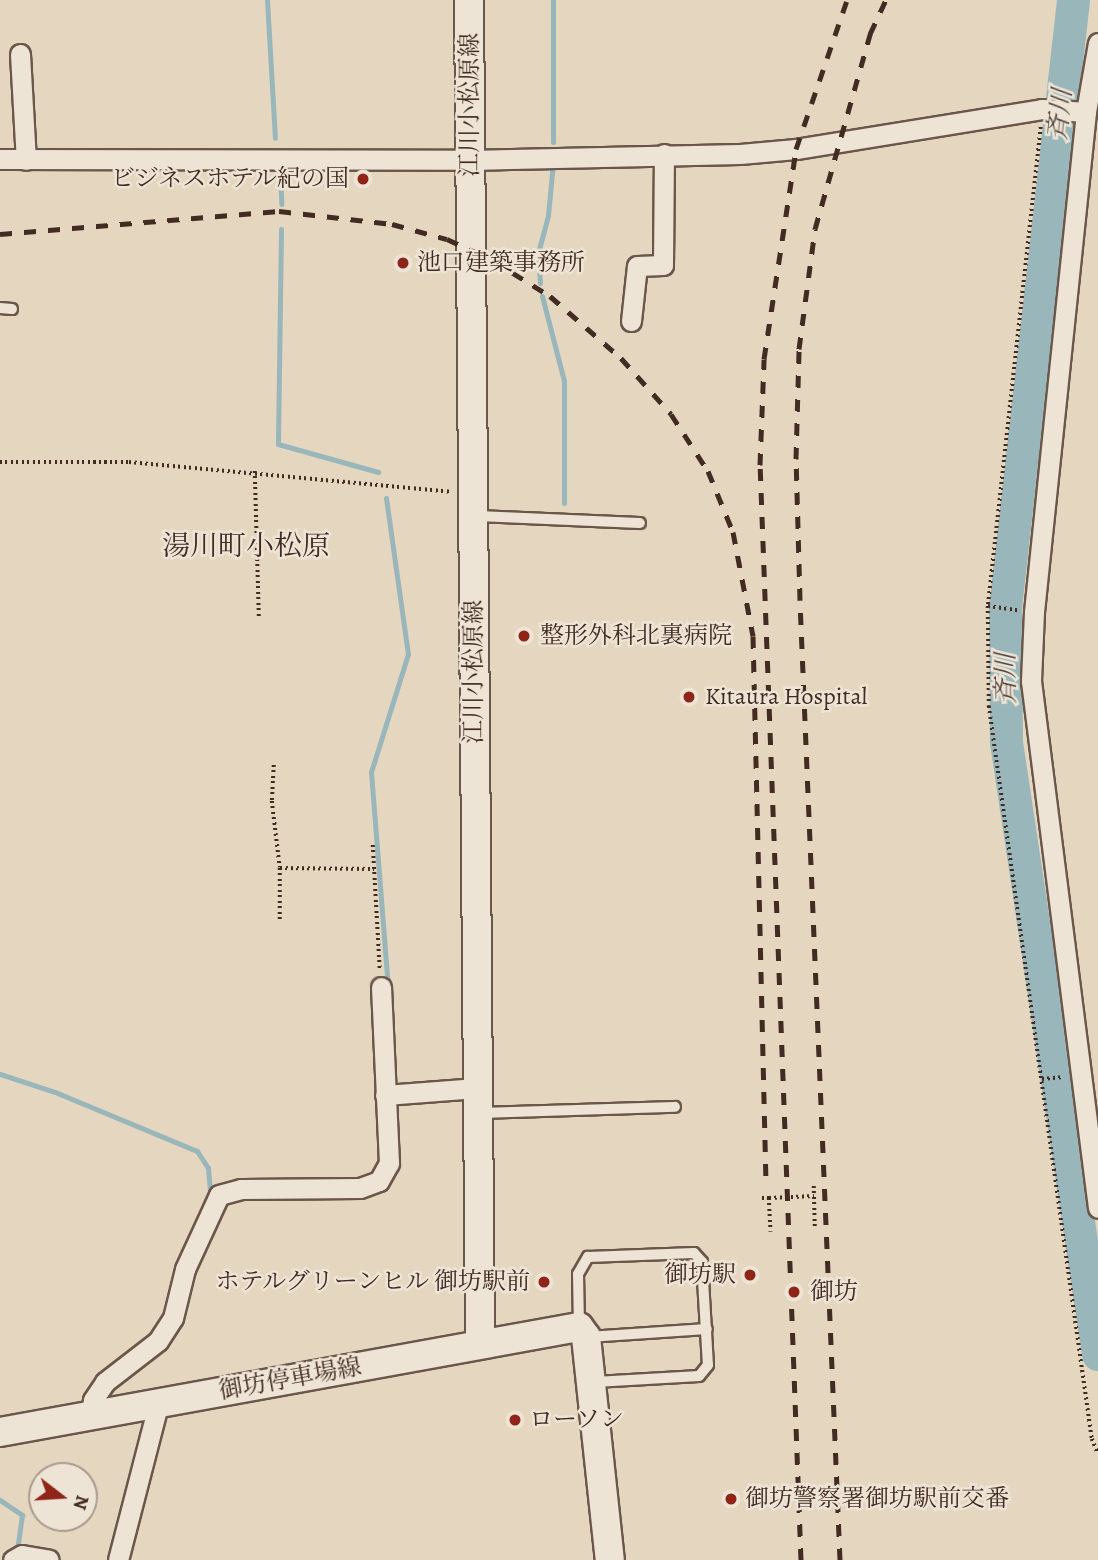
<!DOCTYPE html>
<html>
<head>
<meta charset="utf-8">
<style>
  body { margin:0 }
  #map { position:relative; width:1098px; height:1560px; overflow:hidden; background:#e5d6bf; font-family:Alegreya,"Noto Serif JP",serif }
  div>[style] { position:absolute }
  .stream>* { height:5px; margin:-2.5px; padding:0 2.5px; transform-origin:2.5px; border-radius:2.5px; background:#99b7bb }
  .river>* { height:33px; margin:-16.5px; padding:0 16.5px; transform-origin:16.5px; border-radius:16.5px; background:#99b7bb }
  .path>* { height:3.5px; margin-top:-1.75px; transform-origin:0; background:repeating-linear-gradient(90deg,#422b23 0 2px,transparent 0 5.5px) }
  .roads { filter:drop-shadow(2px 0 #6b564a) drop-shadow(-2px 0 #6b564a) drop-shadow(0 2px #6b564a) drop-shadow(0 -2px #6b564a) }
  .lane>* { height:10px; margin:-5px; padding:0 5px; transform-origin:5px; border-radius:5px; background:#eee4d5 }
  .street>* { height:19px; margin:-9.5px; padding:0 9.5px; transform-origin:9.5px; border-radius:9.5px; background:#eee4d5 }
  .secondary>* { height:28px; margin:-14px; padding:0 14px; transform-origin:14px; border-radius:14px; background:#eee4d5 }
  .rail>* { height:5px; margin-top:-2.5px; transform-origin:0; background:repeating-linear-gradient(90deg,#422b23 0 12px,transparent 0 24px) }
  .path-bridge>* { height:3.5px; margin-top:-1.75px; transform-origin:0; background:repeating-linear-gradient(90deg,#422b23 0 2px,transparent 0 5.5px) }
  .dots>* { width:19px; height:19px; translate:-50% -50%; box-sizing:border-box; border:4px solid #eee4d5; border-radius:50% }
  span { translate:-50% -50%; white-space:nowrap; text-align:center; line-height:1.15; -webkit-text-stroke:5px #eee4d5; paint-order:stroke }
  .street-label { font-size:24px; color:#422b23 }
  .poi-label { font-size:24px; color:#422b23 }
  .right { translate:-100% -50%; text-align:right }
  .left { translate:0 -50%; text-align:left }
  .water-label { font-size:26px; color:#534741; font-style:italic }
  .quarter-label { font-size:28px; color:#422b23 }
  .north { position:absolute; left:28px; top:1462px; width:70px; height:70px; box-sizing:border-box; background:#eee4d5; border:2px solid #a99a8e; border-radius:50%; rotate:107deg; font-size:19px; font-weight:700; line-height:28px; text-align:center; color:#422b23 }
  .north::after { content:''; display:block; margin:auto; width:24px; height:32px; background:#8f2418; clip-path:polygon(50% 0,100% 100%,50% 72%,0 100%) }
</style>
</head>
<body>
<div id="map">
  <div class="stream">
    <i style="left:267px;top:0;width:138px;rotate:86.7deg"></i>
    <i style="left:553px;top:0;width:142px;rotate:90deg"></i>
    <i style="left:280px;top:166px;width:38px;rotate:88deg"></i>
    <i style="left:281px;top:229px;width:215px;rotate:90.8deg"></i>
    <i style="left:278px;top:444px;width:104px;rotate:15.6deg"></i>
    <i style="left:540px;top:283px;width:30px;rotate:-94deg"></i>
    <i style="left:538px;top:253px;width:39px;rotate:-75deg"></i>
    <i style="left:548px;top:215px;width:52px;rotate:-84.5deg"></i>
    <i style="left:542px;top:296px;width:88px;rotate:75.5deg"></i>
    <i style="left:564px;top:381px;width:122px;rotate:90deg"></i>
    <i style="left:386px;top:498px;width:158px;rotate:82deg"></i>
    <i style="left:408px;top:654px;width:124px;rotate:107.4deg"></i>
    <i style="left:371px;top:772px;width:217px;rotate:85.5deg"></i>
    <i style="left:0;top:1074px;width:58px;rotate:18.1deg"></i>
    <i style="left:55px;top:1092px;width:154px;rotate:22.6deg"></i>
    <i style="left:197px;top:1151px;width:20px;rotate:57deg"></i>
    <i style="left:208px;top:1168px;width:23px;rotate:85deg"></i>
    <i style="left:210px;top:1191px;width:15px;rotate:113deg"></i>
    <i style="left:0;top:1500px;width:27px;rotate:34deg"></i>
    <i style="left:22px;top:1515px;width:37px;rotate:98deg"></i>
  </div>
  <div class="river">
    <i style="left:1073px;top:0;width:611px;rotate:96.39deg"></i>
    <i style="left:1005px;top:607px;width:135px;rotate:89.6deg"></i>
    <i style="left:1006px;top:742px;width:619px;rotate:81.45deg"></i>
  </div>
  <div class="path">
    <i style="left:1041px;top:127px;width:482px;rotate:96.3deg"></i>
    <i style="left:988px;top:606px;width:100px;rotate:89.4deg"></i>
    <i style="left:989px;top:706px;width:740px;rotate:82deg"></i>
    <i style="left:1092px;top:1439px;width:16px;rotate:68deg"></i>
    <i style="left:0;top:462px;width:129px"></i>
    <i style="left:129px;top:462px;width:323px;rotate:5.3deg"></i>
    <i style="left:255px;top:471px;width:146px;rotate:88.4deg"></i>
    <i style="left:988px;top:606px;width:30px;rotate:8deg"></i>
    <i style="left:274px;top:765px;width:36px;rotate:93deg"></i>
    <i style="left:272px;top:801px;width:67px;rotate:83.2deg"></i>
    <i style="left:280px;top:868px;width:54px;rotate:90deg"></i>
    <i style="left:373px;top:845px;width:126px;rotate:86.8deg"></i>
    <i style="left:280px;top:868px;width:94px;rotate:0.6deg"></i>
    <i style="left:1042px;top:1079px;width:22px;rotate:-5deg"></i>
    <i style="left:814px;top:1186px;width:42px;rotate:88.6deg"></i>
    <i style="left:762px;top:1198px;width:7px"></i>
    <i style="left:769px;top:1198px;width:34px;rotate:87deg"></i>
  </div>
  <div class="roads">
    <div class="lane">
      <i style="left:0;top:308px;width:12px;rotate:5deg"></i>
      <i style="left:477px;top:516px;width:163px;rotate:2.5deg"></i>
      <i style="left:480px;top:1113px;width:195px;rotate:-1.8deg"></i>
      <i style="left:579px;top:1326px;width:52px;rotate:-91.1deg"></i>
      <i style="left:578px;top:1274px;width:20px;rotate:-60deg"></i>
      <i style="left:588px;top:1257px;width:106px;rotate:-2.2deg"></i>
      <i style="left:694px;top:1253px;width:12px;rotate:48deg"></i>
      <i style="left:702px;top:1262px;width:103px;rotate:86.7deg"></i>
      <i style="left:708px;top:1365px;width:14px;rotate:129deg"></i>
      <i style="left:699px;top:1376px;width:104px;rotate:176.7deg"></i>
      <i style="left:588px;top:1337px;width:119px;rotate:-3.8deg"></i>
    </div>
    <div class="street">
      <i style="left:1098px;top:43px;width:70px;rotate:99.9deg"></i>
      <i style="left:1086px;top:112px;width:503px;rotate:95.94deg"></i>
      <i style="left:1034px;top:612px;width:69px;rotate:92.5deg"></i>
      <i style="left:1031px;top:681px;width:531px;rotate:82.75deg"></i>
      <i style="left:20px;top:54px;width:106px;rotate:86.8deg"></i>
      <i style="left:0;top:159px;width:471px;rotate:0.1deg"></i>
      <i style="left:471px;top:160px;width:269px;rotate:-1.3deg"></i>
      <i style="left:740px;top:154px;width:56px;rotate:-5.1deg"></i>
      <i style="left:796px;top:149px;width:249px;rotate:-9.2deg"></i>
      <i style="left:1042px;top:109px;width:44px;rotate:3.9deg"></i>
      <i style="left:631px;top:321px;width:55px;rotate:-83.8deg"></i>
      <i style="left:637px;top:266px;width:26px;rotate:-2deg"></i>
      <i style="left:663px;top:265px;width:111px;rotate:-89.5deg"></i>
      <i style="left:385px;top:1095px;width:92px;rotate:-4.4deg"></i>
      <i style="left:90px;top:1416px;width:16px;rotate:-79deg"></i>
      <i style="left:93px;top:1400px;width:22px;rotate:-56deg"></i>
      <i style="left:105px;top:1382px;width:67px;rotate:-37.7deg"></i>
      <i style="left:158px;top:1341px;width:27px;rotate:-57deg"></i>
      <i style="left:173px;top:1318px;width:50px;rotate:-76.2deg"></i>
      <i style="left:185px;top:1269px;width:81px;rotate:-65.3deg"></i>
      <i style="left:219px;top:1195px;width:23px;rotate:-15deg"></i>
      <i style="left:241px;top:1189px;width:119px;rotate:-0.5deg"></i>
      <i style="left:360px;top:1188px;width:20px;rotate:-20deg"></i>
      <i style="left:379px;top:1181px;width:21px;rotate:-61deg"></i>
      <i style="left:389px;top:1163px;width:176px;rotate:-92.6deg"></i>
      <i style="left:13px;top:1560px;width:10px;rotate:-29deg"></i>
      <i style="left:22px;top:1555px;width:27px;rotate:10deg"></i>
      <i style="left:118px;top:1560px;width:163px;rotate:-75.5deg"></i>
    </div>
    <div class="secondary">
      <i style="left:469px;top:0;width:1344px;rotate:89.53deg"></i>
      <i style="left:0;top:1432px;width:588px;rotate:-10.28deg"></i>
      <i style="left:579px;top:1327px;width:12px;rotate:55deg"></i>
      <i style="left:586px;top:1337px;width:224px;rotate:83.9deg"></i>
    </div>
  </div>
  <div class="rail">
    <i style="left:0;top:234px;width:280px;rotate:-4.7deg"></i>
    <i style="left:279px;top:211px;width:114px;rotate:6.6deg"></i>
    <i style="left:392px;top:224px;width:57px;rotate:15.3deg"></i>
    <i style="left:447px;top:239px;width:50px;rotate:25deg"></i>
    <i style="left:492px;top:260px;width:68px;rotate:31.8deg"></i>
    <i style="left:550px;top:296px;width:94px;rotate:41.1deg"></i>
    <i style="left:621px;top:358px;width:75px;rotate:48.2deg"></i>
    <i style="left:671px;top:414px;width:68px;rotate:57deg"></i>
    <i style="left:708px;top:471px;width:66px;rotate:67.7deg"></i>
    <i style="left:733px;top:532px;width:106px;rotate:79.1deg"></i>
    <i style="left:753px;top:636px;width:548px;rotate:88.64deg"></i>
    <i style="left:801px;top:1560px;width:1096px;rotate:-92.14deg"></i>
    <i style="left:760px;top:465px;width:106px;rotate:-87.8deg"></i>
    <i style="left:764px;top:359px;width:212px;rotate:-81.3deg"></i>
    <i style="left:796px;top:149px;width:157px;rotate:-71.1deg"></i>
    <i style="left:840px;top:1560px;width:961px;rotate:-92.39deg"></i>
    <i style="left:800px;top:600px;width:141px;rotate:-91.6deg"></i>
    <i style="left:796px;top:459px;width:110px;rotate:-88.4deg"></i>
    <i style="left:799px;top:349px;width:121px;rotate:-82.4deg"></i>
    <i style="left:815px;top:229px;width:203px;rotate:-74.2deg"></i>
    <i style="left:870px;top:34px;width:38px;rotate:-65deg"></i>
  </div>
  <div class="path-bridge">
    <i style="left:769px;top:1198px;width:45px;rotate:-2.5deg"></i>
  </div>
  <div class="dots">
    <i style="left:363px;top:179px;background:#8f2418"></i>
    <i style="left:403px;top:263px;background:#8f2418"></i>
    <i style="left:524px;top:636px;background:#8f2418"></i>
    <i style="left:689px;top:697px;background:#8f2418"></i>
    <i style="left:750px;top:1275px;background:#8f2418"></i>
    <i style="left:544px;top:1282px;background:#8f2418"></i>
    <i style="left:794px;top:1292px;background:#8f2418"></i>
    <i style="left:515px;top:1420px;background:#8f2418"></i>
    <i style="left:731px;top:1499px;background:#8f2418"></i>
  </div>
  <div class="street-label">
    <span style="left:470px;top:105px;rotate:-90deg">江川小松原線</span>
    <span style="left:474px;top:672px;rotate:-90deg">江川小松原線</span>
    <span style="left:290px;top:1379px;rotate:-10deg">御坊停車場線</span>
  </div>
  <div class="poi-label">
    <span class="right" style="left:349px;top:179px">ビジネスホテル紀の国</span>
    <span class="left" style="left:417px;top:263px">池口建築事務所</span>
    <span class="left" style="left:540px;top:636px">整形外科北裏病院</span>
    <span class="left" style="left:705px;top:697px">Kitaura Hospital</span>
    <span class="right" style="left:736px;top:1275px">御坊駅</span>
    <span class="right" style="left:530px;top:1282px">ホテルグリーンヒル 御坊駅前</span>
    <span class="left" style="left:810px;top:1292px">御坊</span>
    <span class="left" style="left:529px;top:1420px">ローソン</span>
    <span class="left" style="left:745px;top:1499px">御坊警察署御坊駅前交番</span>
  </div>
  <div class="water-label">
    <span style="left:1060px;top:115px;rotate:-84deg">斉川</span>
    <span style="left:1006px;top:679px;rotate:-91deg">斉川</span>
  </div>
  <div class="quarter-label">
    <span style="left:246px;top:546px">湯川町小松原</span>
  </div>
  <div class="north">N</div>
</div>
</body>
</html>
